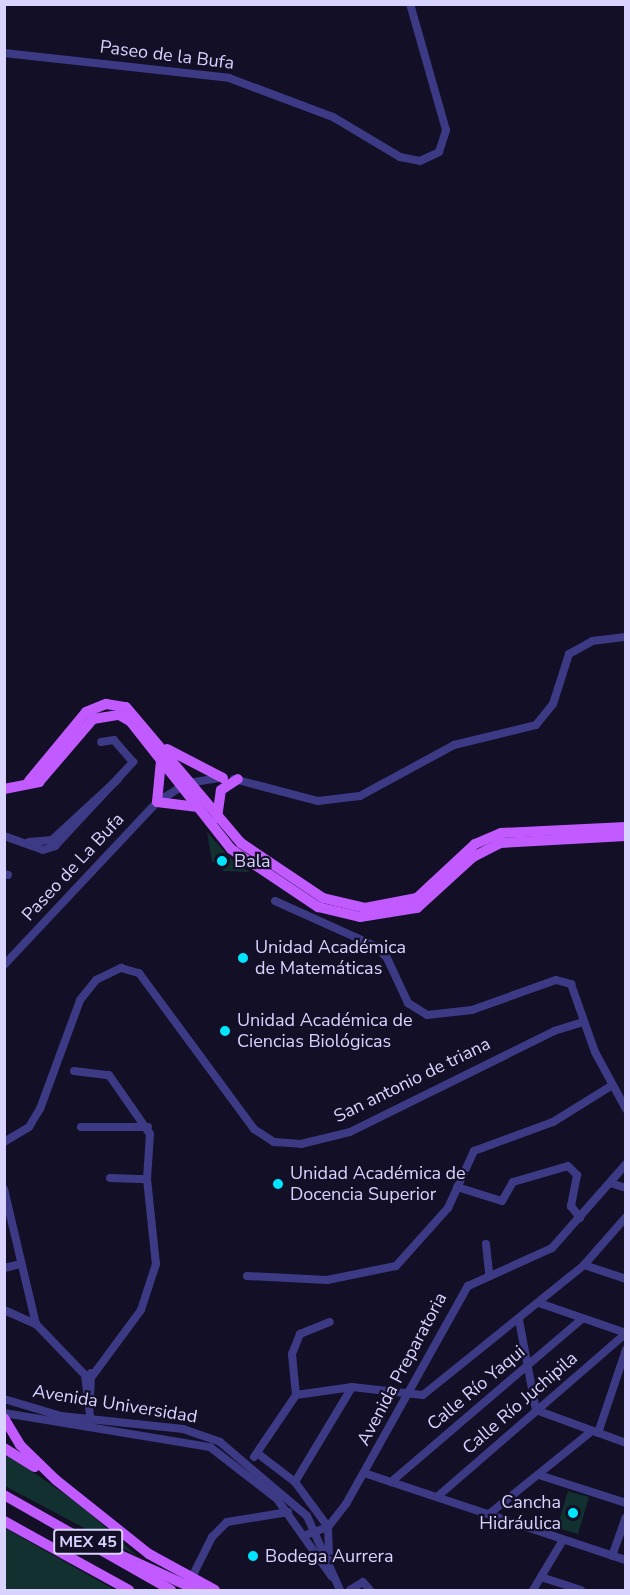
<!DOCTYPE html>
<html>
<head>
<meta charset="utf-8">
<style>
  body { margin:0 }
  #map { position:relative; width:630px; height:1595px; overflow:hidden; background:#130f26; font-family:"Nunito Sans",sans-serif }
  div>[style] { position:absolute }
  .green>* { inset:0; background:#12302f }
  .minor>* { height:8px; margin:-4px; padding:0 4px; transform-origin:4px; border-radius:4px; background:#3d3a85 }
  .major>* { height:10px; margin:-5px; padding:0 5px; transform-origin:5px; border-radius:5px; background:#c25bff }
  .dots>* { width:16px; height:16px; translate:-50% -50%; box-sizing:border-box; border:3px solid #130f26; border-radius:50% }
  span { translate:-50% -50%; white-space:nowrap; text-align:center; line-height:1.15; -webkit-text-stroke:4.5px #130f26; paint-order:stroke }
  .shield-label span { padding:2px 4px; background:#130f26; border:2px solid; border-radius:4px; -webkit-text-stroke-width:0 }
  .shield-label { font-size:16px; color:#d9d4ff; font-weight:700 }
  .street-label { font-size:18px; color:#d9d4ff }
  .poi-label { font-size:18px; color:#d9d4ff }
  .left { translate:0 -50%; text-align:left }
  .right { translate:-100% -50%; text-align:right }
  .frame { position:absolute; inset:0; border:6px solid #d9d4ff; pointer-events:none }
</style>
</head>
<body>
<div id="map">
  <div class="green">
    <i style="clip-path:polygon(207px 832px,232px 860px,250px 872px,224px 871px,212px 861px)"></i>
    <i style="clip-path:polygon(4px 1452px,82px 1506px,137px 1556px,5px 1486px)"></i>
    <i style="clip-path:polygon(568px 1491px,589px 1497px,578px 1534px,557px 1528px)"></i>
    <i style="clip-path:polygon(5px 1528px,115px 1590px,5px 1590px)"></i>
  </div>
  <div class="minor">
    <i style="left:4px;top:53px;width:226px;rotate:6.3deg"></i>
    <i style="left:229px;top:78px;width:111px;rotate:20.6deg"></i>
    <i style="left:333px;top:117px;width:78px;rotate:30.8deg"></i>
    <i style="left:400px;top:157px;width:20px;rotate:11deg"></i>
    <i style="left:420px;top:161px;width:21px;rotate:-25deg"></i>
    <i style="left:439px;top:152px;width:23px;rotate:-72deg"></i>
    <i style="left:446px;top:130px;width:131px;rotate:-105.9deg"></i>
    <i style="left:234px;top:779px;width:87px;rotate:14.7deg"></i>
    <i style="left:318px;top:801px;width:42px;rotate:-6.8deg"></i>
    <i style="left:360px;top:796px;width:107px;rotate:-28.5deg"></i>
    <i style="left:454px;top:745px;width:84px;rotate:-13.7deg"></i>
    <i style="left:536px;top:725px;width:27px;rotate:-51deg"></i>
    <i style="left:553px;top:704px;width:52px;rotate:-72.3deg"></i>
    <i style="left:569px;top:654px;width:26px;rotate:-29deg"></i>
    <i style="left:592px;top:641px;width:34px;rotate:-7deg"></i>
    <i style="left:4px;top:836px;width:41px;rotate:19.7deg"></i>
    <i style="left:43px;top:850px;width:13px;rotate:-18deg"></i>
    <i style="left:55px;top:846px;width:115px;rotate:-47.1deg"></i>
    <i style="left:133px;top:762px;width:29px;rotate:-131deg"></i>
    <i style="left:114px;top:740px;width:13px;rotate:171deg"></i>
    <i style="left:29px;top:842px;width:23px;rotate:-5deg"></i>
    <i style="left:52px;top:840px;width:90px;rotate:-42.7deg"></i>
    <i style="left:4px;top:874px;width:4px;rotate:14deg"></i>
    <i style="left:275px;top:901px;width:110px;rotate:24.2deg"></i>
    <i style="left:375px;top:946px;width:17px;rotate:45deg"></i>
    <i style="left:387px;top:958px;width:50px;rotate:65deg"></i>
    <i style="left:408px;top:1003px;width:22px;rotate:32deg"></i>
    <i style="left:427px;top:1015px;width:45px;rotate:-6.3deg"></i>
    <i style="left:472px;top:1010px;width:89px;rotate:-19.7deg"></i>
    <i style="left:556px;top:980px;width:16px;rotate:15deg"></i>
    <i style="left:571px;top:984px;width:72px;rotate:70.6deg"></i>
    <i style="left:595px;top:1052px;width:65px;rotate:61.5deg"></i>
    <i style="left:4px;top:965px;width:224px;rotate:-46.8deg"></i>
    <i style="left:157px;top:802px;width:36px;rotate:-32deg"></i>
    <i style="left:188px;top:783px;width:33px;rotate:-9deg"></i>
    <i style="left:74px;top:1071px;width:35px;rotate:7deg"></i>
    <i style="left:109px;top:1075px;width:72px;rotate:55.2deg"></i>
    <i style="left:150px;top:1134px;width:45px;rotate:93.8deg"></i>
    <i style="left:147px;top:1179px;width:85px;rotate:84deg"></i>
    <i style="left:156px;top:1264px;width:48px;rotate:108.1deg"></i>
    <i style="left:141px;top:1310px;width:81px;rotate:126.4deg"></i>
    <i style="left:81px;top:1127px;width:67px"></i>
    <i style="left:4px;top:1142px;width:29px;rotate:-31deg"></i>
    <i style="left:29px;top:1127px;width:21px;rotate:-59deg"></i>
    <i style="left:40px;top:1109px;width:116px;rotate:-69.8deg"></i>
    <i style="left:80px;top:1000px;width:26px;rotate:-51deg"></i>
    <i style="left:96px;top:980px;width:28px;rotate:-26deg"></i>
    <i style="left:121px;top:968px;width:19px;rotate:16deg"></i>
    <i style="left:139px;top:973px;width:194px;rotate:53.6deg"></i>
    <i style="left:254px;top:1129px;width:24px;rotate:33deg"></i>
    <i style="left:274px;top:1142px;width:27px;rotate:4deg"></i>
    <i style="left:301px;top:1144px;width:50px;rotate:-13.8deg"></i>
    <i style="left:350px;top:1132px;width:228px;rotate:-26.3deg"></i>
    <i style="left:554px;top:1031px;width:31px;rotate:-17deg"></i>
    <i style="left:110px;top:1178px;width:37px;rotate:2deg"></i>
    <i style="left:610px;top:1183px;width:17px;rotate:17deg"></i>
    <i style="left:457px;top:1187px;width:47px;rotate:17.3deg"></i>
    <i style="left:502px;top:1201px;width:22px;rotate:-60deg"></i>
    <i style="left:513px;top:1182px;width:57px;rotate:-16.2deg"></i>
    <i style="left:568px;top:1166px;width:13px;rotate:45deg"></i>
    <i style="left:577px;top:1175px;width:32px;rotate:101deg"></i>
    <i style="left:571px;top:1206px;width:15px;rotate:53deg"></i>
    <i style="left:4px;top:1189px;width:139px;rotate:76.7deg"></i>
    <i style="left:36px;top:1324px;width:71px;rotate:46.1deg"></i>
    <i style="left:85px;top:1375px;width:48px;rotate:82.9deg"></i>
    <i style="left:486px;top:1244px;width:30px;rotate:84deg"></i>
    <i style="left:584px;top:1265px;width:44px;rotate:18.4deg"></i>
    <i style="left:4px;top:1268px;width:17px;rotate:-13deg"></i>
    <i style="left:247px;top:1276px;width:80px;rotate:2.9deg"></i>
    <i style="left:327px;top:1280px;width:70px;rotate:-11.5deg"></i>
    <i style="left:396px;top:1266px;width:78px;rotate:-48.1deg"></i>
    <i style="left:448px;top:1208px;width:63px;rotate:-65.5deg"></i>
    <i style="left:474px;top:1151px;width:84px;rotate:-20.2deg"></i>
    <i style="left:553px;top:1122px;width:68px;rotate:-31.8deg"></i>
    <i style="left:539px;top:1303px;width:92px;rotate:19deg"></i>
    <i style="left:4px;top:1310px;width:35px;rotate:24deg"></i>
    <i style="left:519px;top:1320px;width:92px;rotate:79.3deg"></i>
    <i style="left:536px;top:1410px;width:96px;rotate:20.1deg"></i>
    <i style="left:296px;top:1395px;width:57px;rotate:-8.1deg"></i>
    <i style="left:352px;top:1387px;width:71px;rotate:6.4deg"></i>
    <i style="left:423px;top:1395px;width:207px;rotate:-38.9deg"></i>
    <i style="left:584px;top:1265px;width:64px;rotate:-48.8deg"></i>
    <i style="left:296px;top:1395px;width:41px;rotate:-95.6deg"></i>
    <i style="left:292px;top:1354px;width:22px;rotate:-68deg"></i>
    <i style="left:300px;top:1334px;width:32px;rotate:-22deg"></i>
    <i style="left:4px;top:1399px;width:59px;rotate:16.6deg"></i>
    <i style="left:61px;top:1416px;width:123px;rotate:6.1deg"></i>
    <i style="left:183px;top:1429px;width:39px;rotate:19deg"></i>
    <i style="left:220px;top:1442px;width:114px;rotate:40.4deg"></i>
    <i style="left:307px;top:1516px;width:81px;rotate:66deg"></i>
    <i style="left:90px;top:1400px;width:27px;rotate:-88deg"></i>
    <i style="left:4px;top:1413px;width:209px;rotate:9.4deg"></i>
    <i style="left:210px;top:1447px;width:85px;rotate:37.8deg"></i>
    <i style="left:277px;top:1499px;width:95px;rotate:54.8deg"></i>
    <i style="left:598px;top:1433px;width:88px;rotate:-71.4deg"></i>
    <i style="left:257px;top:1453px;width:48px;rotate:37.3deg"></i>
    <i style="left:295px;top:1482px;width:56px;rotate:53.7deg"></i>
    <i style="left:328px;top:1527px;width:31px;rotate:88deg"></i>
    <i style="left:254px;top:1457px;width:75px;rotate:-55.9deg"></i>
    <i style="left:364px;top:1473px;width:276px;rotate:18.4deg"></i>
    <i style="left:539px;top:1475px;width:91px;rotate:17.8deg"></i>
    <i style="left:295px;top:1482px;width:111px;rotate:-59deg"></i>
    <i style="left:391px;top:1482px;width:251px;rotate:-40.5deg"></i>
    <i style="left:437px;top:1497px;width:250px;rotate:-40.9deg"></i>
    <i style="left:489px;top:1514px;width:132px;rotate:-38.9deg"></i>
    <i style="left:303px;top:1536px;width:27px;rotate:-20deg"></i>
    <i style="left:328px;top:1527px;width:29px;rotate:-52deg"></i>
    <i style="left:346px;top:1504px;width:250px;rotate:-60.8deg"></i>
    <i style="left:468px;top:1286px;width:92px;rotate:-24.3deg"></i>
    <i style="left:552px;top:1248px;width:112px;rotate:-48.6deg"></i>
    <i style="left:612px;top:1556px;width:41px;rotate:-70.3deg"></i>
    <i style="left:192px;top:1577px;width:45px;rotate:-63.4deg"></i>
    <i style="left:212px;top:1537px;width:21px;rotate:-45deg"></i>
    <i style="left:227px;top:1522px;width:62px;rotate:-9.3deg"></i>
    <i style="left:541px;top:1577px;width:42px;rotate:18deg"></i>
    <i style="left:350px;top:1590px;width:15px;rotate:-32deg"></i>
    <i style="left:363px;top:1582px;width:11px;rotate:49deg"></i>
    <i style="left:533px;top:1590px;width:58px;rotate:-59deg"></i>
  </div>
  <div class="major">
    <i style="left:167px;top:749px;width:63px;rotate:27.4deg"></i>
    <i style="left:161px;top:761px;width:41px;rotate:95.6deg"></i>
    <i style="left:157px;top:802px;width:39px;rotate:7deg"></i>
    <i style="left:29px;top:781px;width:89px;rotate:-50.4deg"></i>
    <i style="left:86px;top:712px;width:22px;rotate:-22deg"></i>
    <i style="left:106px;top:704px;width:20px;rotate:9deg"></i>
    <i style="left:126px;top:707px;width:178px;rotate:49.8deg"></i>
    <i style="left:241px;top:843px;width:99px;rotate:33.9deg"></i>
    <i style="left:323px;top:898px;width:43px;rotate:13.4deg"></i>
    <i style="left:365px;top:908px;width:53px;rotate:-10.9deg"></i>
    <i style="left:417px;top:898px;width:79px;rotate:-43deg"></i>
    <i style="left:475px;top:844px;width:28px;rotate:-23deg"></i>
    <i style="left:501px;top:833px;width:125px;rotate:-2.7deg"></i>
    <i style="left:4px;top:789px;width:36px;rotate:-11deg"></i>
    <i style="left:39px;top:782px;width:83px;rotate:-49.4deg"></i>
    <i style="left:93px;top:719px;width:26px;rotate:-9deg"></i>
    <i style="left:119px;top:715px;width:13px;rotate:29deg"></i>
    <i style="left:130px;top:721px;width:163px;rotate:51.7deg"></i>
    <i style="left:231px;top:849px;width:105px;rotate:33.7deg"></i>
    <i style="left:318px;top:907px;width:43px;rotate:13.4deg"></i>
    <i style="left:360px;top:917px;width:58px;rotate:-9deg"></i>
    <i style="left:417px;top:908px;width:76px;rotate:-42.3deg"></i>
    <i style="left:473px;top:857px;width:30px;rotate:-27deg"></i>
    <i style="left:500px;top:843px;width:126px;rotate:-3.2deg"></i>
    <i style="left:217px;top:818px;width:28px;rotate:-82deg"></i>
    <i style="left:221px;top:790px;width:20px;rotate:-33deg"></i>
    <i style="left:4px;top:1418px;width:31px;rotate:59deg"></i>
    <i style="left:20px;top:1445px;width:50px;rotate:44.2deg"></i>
    <i style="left:56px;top:1480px;width:119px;rotate:38.5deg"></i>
    <i style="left:149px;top:1554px;width:75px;rotate:28.6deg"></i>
    <i style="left:4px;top:1448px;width:36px;rotate:32deg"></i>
    <i style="left:4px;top:1495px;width:192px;rotate:29.6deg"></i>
    <i style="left:4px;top:1521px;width:143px;rotate:28.9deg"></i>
    <i style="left:118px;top:1554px;width:87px;rotate:24.5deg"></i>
  </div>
  <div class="dots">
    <i style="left:222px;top:861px;background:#00e5ff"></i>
    <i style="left:243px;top:958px;background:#00e5ff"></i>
    <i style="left:225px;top:1031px;background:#00e5ff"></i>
    <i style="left:278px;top:1184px;background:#00e5ff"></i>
    <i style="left:573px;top:1513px;background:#00e5ff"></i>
    <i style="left:253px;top:1556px;background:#00e5ff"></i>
  </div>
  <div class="shield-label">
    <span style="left:88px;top:1542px">MEX 45</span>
  </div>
  <div class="street-label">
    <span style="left:167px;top:55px;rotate:7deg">Paseo de la Bufa</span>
    <span style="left:73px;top:867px;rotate:-47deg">Paseo de La Bufa</span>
    <span style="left:412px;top:1080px;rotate:-26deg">San antonio de triana</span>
    <span style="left:402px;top:1369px;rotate:-62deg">Avenida Preparatoria</span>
    <span style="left:476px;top:1388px;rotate:-40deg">Calle Río Yaqui</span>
    <span style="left:520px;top:1403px;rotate:-41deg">Calle Río Juchipila</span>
    <span style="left:115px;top:1404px;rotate:9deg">Avenida Universidad</span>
  </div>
  <div class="poi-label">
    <span class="left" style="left:234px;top:861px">Bala</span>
    <span class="left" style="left:255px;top:958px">Unidad Académica<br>de Matemáticas</span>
    <span class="left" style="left:237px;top:1031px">Unidad Académica de<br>Ciencias Biológicas</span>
    <span class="left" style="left:290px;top:1184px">Unidad Académica de<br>Docencia Superior</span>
    <span class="right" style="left:561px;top:1513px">Cancha<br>Hidráulica</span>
    <span class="left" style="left:265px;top:1556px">Bodega Aurrera</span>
  </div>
  <div class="frame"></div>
</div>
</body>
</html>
